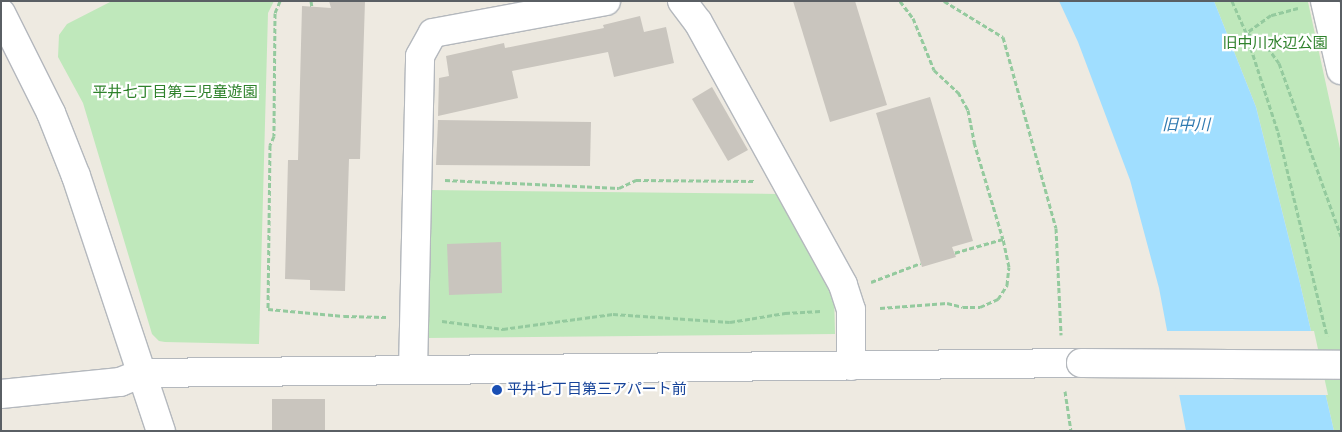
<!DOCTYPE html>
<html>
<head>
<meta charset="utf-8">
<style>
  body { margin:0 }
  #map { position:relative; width:1342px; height:432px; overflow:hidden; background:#eeeae1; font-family:Rubik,"Noto Sans JP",sans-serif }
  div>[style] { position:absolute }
  .green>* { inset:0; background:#bfe8bb }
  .water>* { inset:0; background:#a0deff }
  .pier>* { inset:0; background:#eeeae1 }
  .building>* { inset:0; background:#c9c5be }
  .path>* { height:3px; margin-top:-1.5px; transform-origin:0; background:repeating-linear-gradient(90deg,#94ca9e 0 5px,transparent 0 7.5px) }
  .roads { filter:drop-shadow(1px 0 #b4b8bd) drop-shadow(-1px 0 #b4b8bd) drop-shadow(0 1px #b4b8bd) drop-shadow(0 -1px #b4b8bd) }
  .minor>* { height:28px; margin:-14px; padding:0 14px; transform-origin:14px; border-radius:14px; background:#fff }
  .bridges { filter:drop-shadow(1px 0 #b4b8bd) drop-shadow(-1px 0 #b4b8bd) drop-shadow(0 1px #b4b8bd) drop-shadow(0 -1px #b4b8bd) }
  .minor-bridge>* { height:28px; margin:-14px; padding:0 14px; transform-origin:14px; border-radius:14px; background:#fff }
  .dots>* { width:14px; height:14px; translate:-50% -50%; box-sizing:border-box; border:2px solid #fff; border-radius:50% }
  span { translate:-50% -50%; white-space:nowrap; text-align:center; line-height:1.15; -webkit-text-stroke:4.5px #fff; paint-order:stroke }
  .park-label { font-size:15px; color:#2f822c }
  .transit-label { font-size:15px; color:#164399 }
  .left { translate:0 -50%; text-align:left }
  .water-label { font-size:16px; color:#327bb1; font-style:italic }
  .frame { position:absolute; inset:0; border:2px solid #5a5f64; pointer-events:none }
</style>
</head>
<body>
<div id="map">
  <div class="green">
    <i style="clip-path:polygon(112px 1px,274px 1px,268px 13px,259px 344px,165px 342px,159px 341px,152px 334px,83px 103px,58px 57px,59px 35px,67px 24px)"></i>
    <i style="clip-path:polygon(1214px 1px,1308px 2px,1341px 153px,1341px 431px,1334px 431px,1299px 279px,1256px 107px)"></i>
    <i style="clip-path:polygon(429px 190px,778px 194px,834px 293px,835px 334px,426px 338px)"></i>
  </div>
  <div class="water">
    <i style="clip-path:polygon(1059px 1px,1214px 1px,1256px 107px,1299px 279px,1334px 431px,1186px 431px,1159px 288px,1130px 180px,1078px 42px)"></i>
  </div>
  <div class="pier">
    <i style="clip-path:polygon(1165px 331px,1314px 331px,1328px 395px,1177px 395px)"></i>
  </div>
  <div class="building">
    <i style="clip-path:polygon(329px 1px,365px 1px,360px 159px,349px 159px,345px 291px,310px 290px,310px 280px,285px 279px,288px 160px,298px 160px,302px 6px,331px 8px)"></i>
    <i style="clip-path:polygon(793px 1px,855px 1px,887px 105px,830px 122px)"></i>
    <i style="clip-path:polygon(640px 16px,644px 32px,666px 27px,674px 63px,614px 77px,608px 52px,512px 71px,518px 98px,438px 116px,439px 78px,449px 76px,446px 56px,504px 43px,505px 48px,604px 28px,603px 25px)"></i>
    <i style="clip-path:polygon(712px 87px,748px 150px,728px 161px,692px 99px)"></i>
    <i style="clip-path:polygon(930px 97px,973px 241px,952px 247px,956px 257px,922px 267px,876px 113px)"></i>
    <i style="clip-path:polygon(438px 120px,591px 122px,590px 166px,436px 165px)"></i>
    <i style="clip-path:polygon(501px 242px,502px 293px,449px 295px,447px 244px)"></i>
    <i style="clip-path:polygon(272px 399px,325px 399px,325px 431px,272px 431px)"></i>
  </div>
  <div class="path">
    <i style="left:280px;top:1px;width:13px;rotate:113deg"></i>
    <i style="left:275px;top:13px;width:123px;rotate:90.5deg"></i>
    <i style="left:274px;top:136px;width:10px;rotate:114deg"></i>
    <i style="left:270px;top:145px;width:164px;rotate:90.7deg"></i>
    <i style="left:268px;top:309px;width:76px;rotate:5.3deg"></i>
    <i style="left:344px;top:316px;width:42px;rotate:1.4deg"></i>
    <i style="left:311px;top:1px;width:6px;rotate:81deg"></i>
    <i style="left:900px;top:1px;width:21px;rotate:53deg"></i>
    <i style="left:913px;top:18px;width:56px;rotate:68deg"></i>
    <i style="left:934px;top:70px;width:33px;rotate:43deg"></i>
    <i style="left:958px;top:92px;width:21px;rotate:61deg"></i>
    <i style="left:968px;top:110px;width:33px;rotate:79deg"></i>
    <i style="left:974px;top:142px;width:101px;rotate:73.4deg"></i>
    <i style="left:944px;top:1px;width:69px;rotate:31.4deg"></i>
    <i style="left:1003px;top:37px;width:198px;rotate:74.5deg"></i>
    <i style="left:1056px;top:228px;width:107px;rotate:87.3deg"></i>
    <i style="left:1232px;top:1px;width:35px;rotate:66deg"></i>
    <i style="left:1246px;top:33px;width:104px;rotate:72.1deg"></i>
    <i style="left:1278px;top:132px;width:210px;rotate:76.5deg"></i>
    <i style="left:1298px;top:8px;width:28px;rotate:165deg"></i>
    <i style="left:1271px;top:15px;width:31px;rotate:144deg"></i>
    <i style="left:1246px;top:33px;width:19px;rotate:25deg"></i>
    <i style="left:1263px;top:41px;width:27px;rotate:54deg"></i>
    <i style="left:1279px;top:63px;width:184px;rotate:70.3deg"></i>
    <i style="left:445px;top:180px;width:174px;rotate:2.6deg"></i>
    <i style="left:619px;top:188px;width:19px;rotate:-25deg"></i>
    <i style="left:636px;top:180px;width:119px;rotate:0.5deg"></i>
    <i style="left:871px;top:282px;width:53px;rotate:-20.8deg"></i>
    <i style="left:880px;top:308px;width:67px;rotate:-4.3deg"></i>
    <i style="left:947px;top:303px;width:16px;rotate:14deg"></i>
    <i style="left:963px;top:307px;width:17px"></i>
    <i style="left:980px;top:307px;width:20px;rotate:-24deg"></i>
    <i style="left:998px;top:299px;width:17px;rotate:-57deg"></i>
    <i style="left:1007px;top:285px;width:18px;rotate:-84deg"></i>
    <i style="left:1009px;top:267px;width:29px;rotate:-102deg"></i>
    <i style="left:1003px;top:239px;width:51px;rotate:164.1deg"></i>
    <i style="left:442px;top:321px;width:62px;rotate:7.5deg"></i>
    <i style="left:503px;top:329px;width:111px;rotate:-7.8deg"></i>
    <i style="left:613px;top:314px;width:117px;rotate:3.9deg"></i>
    <i style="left:730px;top:322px;width:56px;rotate:-9.3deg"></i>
    <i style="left:785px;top:313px;width:36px;rotate:-3deg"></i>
    <i style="left:1065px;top:391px;width:40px;rotate:81.5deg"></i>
  </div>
  <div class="roads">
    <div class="minor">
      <i style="left:682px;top:1px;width:26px;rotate:53deg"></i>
      <i style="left:698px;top:22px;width:300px;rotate:61.1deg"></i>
      <i style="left:843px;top:285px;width:26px;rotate:72deg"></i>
      <i style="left:851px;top:310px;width:56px;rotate:90deg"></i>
      <i style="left:1325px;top:1px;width:71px;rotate:76.9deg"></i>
      <i style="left:1px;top:13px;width:112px;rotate:63.4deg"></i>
      <i style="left:51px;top:113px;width:68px;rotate:68.4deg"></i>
      <i style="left:76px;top:176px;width:269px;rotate:71.6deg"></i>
      <i style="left:413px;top:370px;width:314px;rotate:-88.7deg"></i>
      <i style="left:420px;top:56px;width:26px;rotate:-61deg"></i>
      <i style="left:433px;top:33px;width:176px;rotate:-10.5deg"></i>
      <i style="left:1px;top:394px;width:120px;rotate:-5.8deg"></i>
      <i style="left:120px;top:382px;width:24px;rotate:-22deg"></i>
      <i style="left:142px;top:373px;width:939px;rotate:-0.61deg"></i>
    </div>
  </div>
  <div class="bridges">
    <div class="minor-bridge">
      <i style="left:1081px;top:363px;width:260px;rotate:0.4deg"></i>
    </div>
  </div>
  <div class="dots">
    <i style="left:497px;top:390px;background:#1a4fb4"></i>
  </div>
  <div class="park-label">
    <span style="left:1275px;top:44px">旧中川水辺公園</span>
    <span style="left:175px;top:93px">平井七丁目第三児童遊園</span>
  </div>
  <div class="transit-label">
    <span class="left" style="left:507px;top:390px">平井七丁目第三アパート前</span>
  </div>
  <div class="water-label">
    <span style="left:1186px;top:125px">旧中川</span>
  </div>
  <div class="frame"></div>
</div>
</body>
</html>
